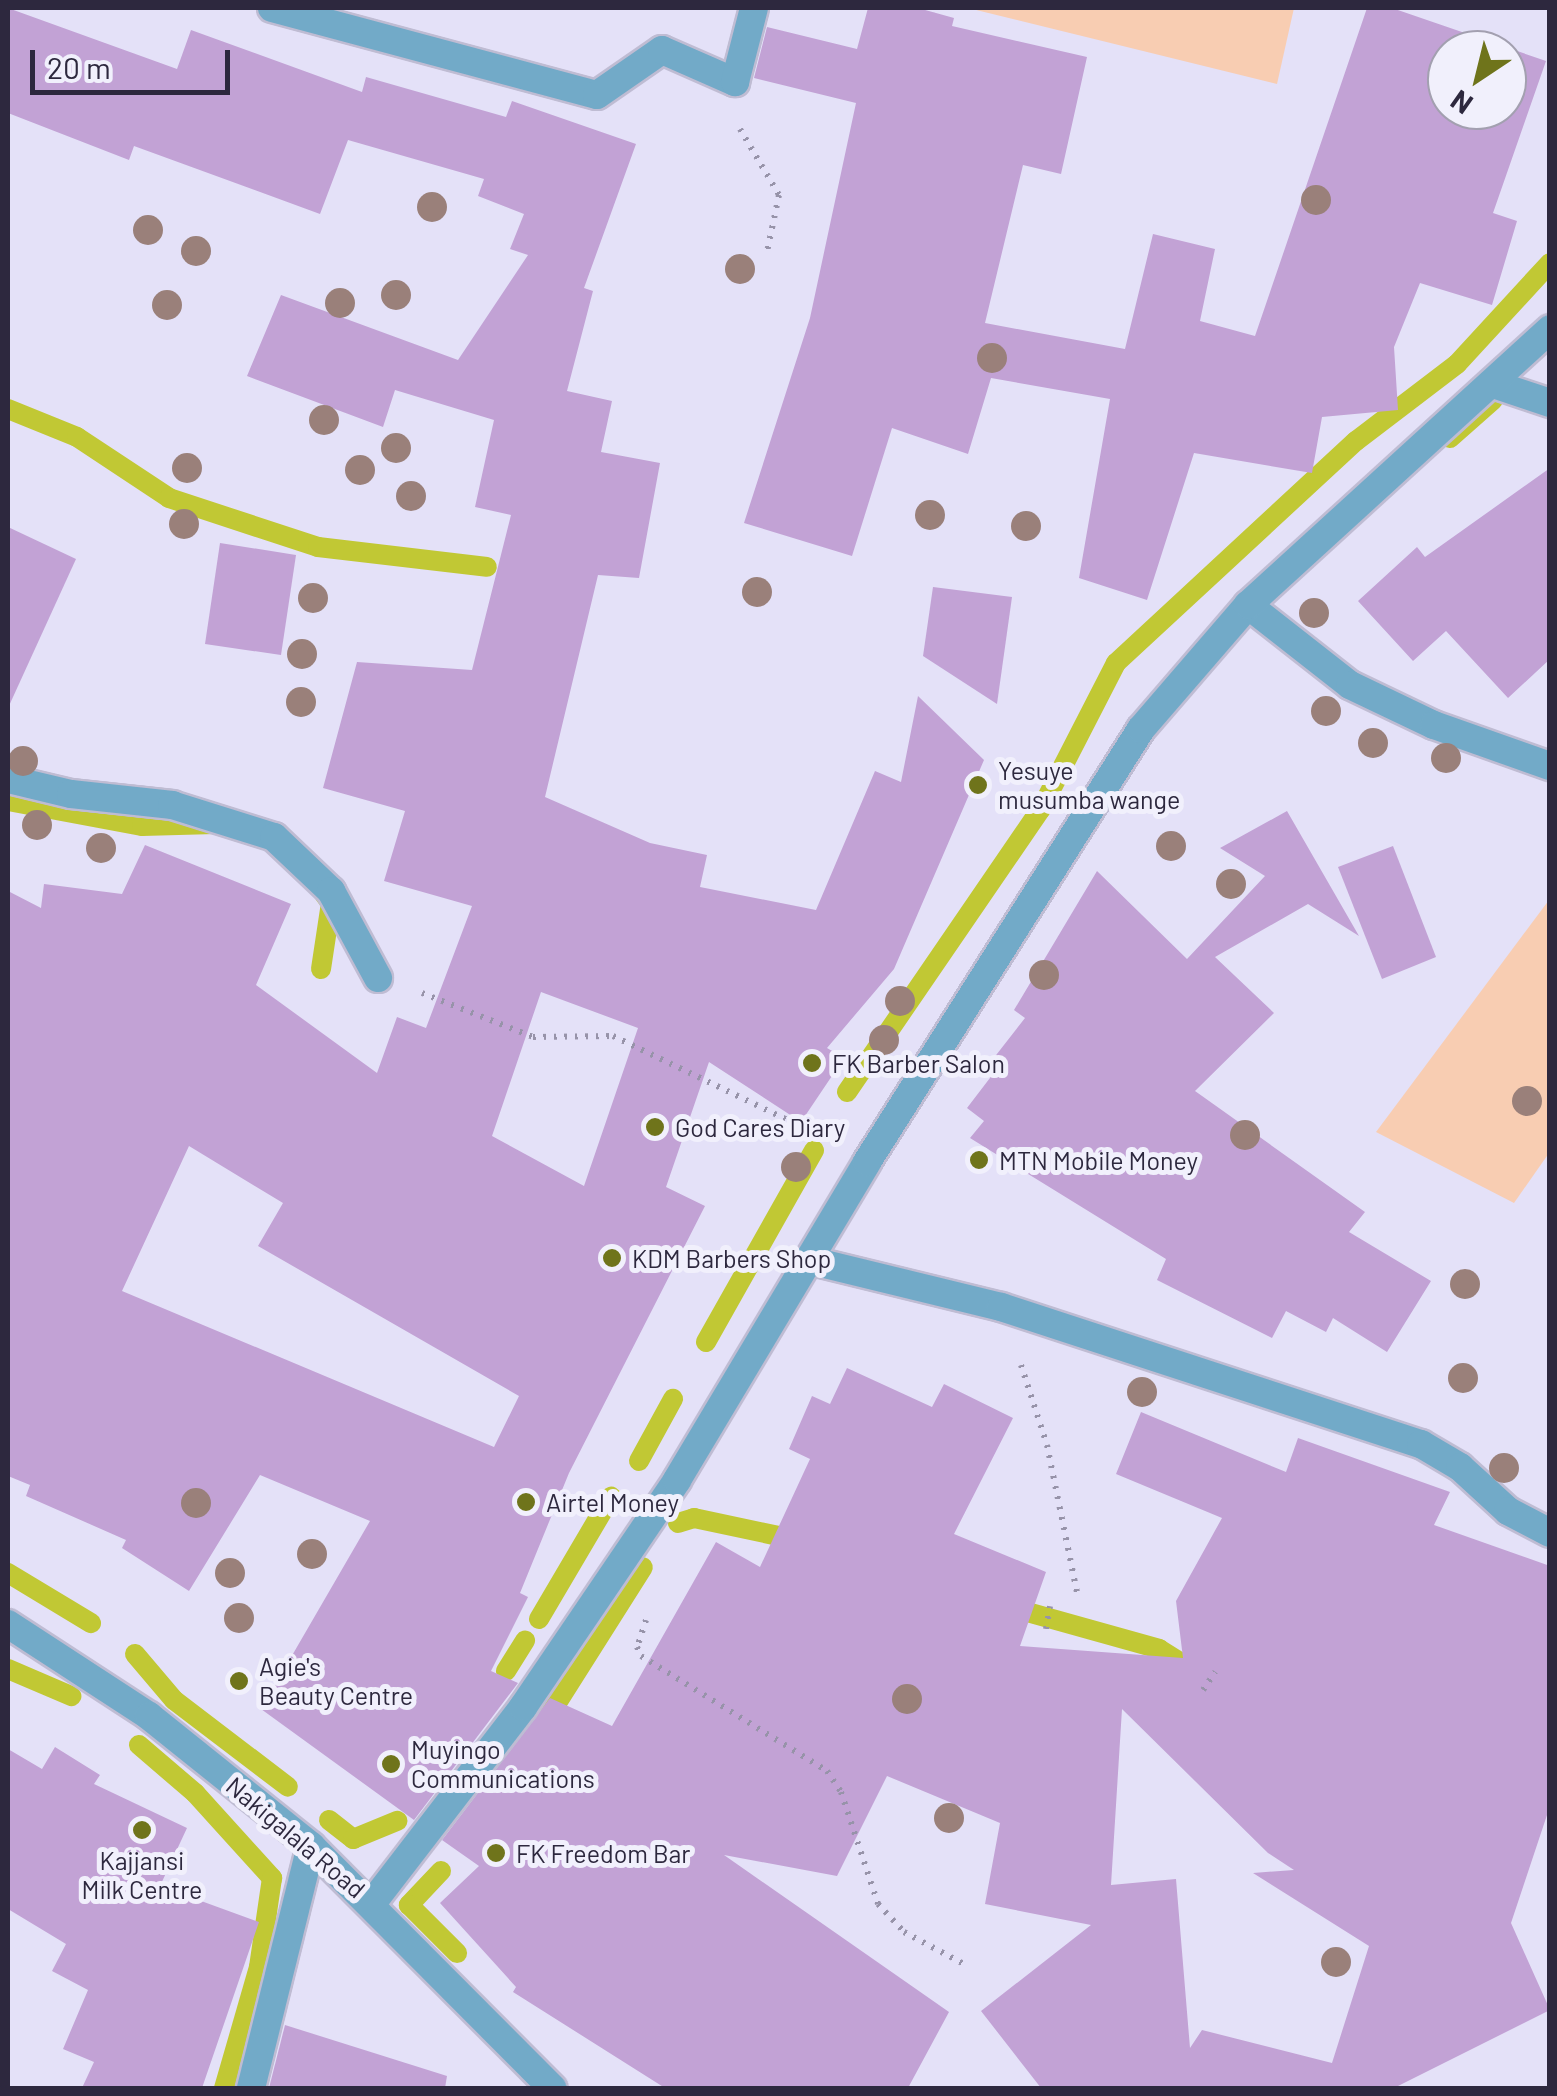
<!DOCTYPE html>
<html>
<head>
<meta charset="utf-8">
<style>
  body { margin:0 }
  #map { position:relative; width:1557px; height:2096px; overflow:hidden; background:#e4e1f8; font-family:Barlow,sans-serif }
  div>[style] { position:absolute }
  .green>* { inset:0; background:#f8cdb2 }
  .stream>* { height:20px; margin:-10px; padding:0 10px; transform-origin:10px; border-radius:10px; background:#c1c834 }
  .building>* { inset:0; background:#c2a2d5 }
  .path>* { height:6px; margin-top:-3px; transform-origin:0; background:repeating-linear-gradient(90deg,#9793a9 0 2.5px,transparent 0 10.5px) }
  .roads { filter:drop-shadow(2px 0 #bfbcd3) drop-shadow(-2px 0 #bfbcd3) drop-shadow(0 2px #bfbcd3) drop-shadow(0 -2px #bfbcd3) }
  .minor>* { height:28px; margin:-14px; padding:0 14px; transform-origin:14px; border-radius:14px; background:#72aac8 }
  .tertiary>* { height:28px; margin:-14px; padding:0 14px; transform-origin:14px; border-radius:14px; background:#72aac8 }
  .trees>* { width:30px; height:30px; margin:-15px; border-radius:50%; background:#9a807a }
  .dots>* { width:28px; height:28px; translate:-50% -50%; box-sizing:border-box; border:5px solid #f1f0fc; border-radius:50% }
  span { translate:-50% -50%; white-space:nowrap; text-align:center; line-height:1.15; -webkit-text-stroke:10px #f1f0fc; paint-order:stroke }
  .poi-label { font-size:25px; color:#2d283e }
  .left { translate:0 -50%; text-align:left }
  .street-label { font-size:25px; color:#2d283e }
  .frame { position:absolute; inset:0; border:10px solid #2d283e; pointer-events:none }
  .north { position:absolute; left:1427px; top:30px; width:100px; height:100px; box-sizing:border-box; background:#f1f0fc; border:2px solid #a3a0b0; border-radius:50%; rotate:215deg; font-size:28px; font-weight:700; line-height:40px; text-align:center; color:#2d283e }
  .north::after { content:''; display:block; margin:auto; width:35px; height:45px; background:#6f741b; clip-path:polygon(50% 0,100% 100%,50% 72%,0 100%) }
  .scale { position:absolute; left:30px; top:50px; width:200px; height:45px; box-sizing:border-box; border:5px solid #2d283e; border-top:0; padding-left:12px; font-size:30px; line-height:35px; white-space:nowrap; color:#2d283e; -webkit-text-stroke:8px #f1f0fc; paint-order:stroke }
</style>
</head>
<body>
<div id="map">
  <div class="green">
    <i style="clip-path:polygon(968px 8px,1294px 8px,1277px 84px)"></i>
    <i style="clip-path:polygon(1549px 900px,1549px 1153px,1514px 1203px,1376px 1132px)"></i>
  </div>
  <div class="stream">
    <i style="left:8px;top:409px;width:74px;rotate:22.1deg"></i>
    <i style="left:77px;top:437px;width:110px;rotate:33.5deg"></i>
    <i style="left:169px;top:498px;width:157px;rotate:18.2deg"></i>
    <i style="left:318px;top:547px;width:170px;rotate:6.7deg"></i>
    <i style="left:1450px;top:438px;width:57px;rotate:-41.5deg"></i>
    <i style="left:8px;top:801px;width:136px;rotate:10.6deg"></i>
    <i style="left:142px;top:826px;width:73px;rotate:-1.6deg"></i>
    <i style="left:321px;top:969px;width:67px;rotate:-81.4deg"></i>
    <i style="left:331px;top:903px;width:11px;rotate:-128deg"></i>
    <i style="left:847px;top:1092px;width:343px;rotate:-55.6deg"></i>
    <i style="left:1041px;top:809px;width:164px;rotate:-62.8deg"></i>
    <i style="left:1116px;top:663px;width:327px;rotate:-42.8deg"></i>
    <i style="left:1356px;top:441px;width:127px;rotate:-37.3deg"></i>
    <i style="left:1457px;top:364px;width:137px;rotate:-47.4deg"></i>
    <i style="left:706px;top:1342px;width:220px;rotate:-60.6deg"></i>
    <i style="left:639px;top:1461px;width:71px;rotate:-61.3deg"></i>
    <i style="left:678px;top:1523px;width:17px;rotate:-17deg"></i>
    <i style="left:694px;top:1518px;width:110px;rotate:12deg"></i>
    <i style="left:8px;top:1573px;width:97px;rotate:31.1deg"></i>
    <i style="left:1009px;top:1607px;width:156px;rotate:15.6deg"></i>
    <i style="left:1159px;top:1649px;width:40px;rotate:32deg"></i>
    <i style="left:539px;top:1619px;width:142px;rotate:-59.5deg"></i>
    <i style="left:135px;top:1654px;width:60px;rotate:49.7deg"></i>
    <i style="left:174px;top:1700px;width:143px;rotate:37.3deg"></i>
    <i style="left:8px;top:1669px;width:69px;rotate:23.2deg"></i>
    <i style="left:506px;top:1671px;width:36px;rotate:-58deg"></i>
    <i style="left:545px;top:1722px;width:183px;rotate:-57.7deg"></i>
    <i style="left:139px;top:1745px;width:74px;rotate:40.6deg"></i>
    <i style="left:195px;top:1793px;width:115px;rotate:47.8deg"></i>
    <i style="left:272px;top:1878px;width:90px;rotate:98.3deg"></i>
    <i style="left:259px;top:1967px;width:126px;rotate:106.1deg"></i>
    <i style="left:329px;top:1820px;width:31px;rotate:38deg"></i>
    <i style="left:353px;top:1839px;width:48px;rotate:-22.2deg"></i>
    <i style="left:441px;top:1871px;width:47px;rotate:133.3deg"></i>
    <i style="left:409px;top:1905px;width:68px;rotate:45deg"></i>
  </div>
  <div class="building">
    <i style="clip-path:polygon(evenodd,8px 8px,177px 69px,191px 30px,362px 92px,366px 77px,506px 117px,512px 101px,636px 144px,584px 288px,593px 291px,567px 391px,612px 401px,601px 452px,660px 463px,639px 578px,598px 575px,545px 797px,650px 843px,707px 855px,700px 887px,816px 910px,875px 771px,901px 782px,918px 696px,984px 760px,894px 969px,827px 1048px,844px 1058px,801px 1122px,709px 1062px,666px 1187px,705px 1206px,569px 1473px,520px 1593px,528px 1597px,491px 1671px,518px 1683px,414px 1820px,261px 1709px,370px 1521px,260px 1475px,189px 1591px,122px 1548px,126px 1540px,26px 1496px,30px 1485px,8px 1476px,8px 891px,41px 908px,44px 884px,122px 894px,145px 845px,291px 904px,256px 985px,377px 1073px,397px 1017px,426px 1028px,472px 906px,384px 881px,405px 811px,323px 788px,357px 662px,472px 670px,511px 515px,475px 507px,494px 420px,395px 390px,383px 427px,247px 376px,281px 295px,458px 360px,528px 255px,510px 249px,524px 214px,478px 196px,484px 179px,348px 140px,320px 214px,134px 146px,129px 160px,8px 113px,8px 8px,541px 992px,638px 1028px,584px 1186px,492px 1136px,541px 992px,8px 8px,189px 1146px,283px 1203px,258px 1246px,519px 1396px,494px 1447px,122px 1291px,189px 1146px)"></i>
    <i style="clip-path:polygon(evenodd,868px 8px,918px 8px,954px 18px,952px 26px,1087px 57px,1061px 174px,1023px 165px,985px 323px,1125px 349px,1153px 234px,1215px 249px,1200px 321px,1255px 336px,1367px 8px,1392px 8px,1546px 61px,1493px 213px,1517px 221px,1492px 305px,1420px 283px,1394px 347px,1398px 410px,1322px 417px,1312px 473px,1194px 453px,1147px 600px,1079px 578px,1110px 399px,991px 378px,968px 454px,892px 428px,852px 556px,744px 523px,810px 318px,856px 103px,754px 78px,767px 27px,857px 49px,868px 8px,1447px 50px,1507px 50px,1507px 110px,1447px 110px,1447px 50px)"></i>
    <i style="clip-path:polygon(1550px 468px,1550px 659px,1508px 698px,1446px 631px,1413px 661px,1358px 601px,1417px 547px,1425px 557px)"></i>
    <i style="clip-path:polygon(8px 527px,76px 559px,8px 708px)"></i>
    <i style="clip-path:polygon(220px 543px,296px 555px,281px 655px,205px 644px)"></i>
    <i style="clip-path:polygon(933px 587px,1012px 597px,997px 704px,923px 656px)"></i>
    <i style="clip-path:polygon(1287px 811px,1359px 936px,1308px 904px,1215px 957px,1274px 1013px,1195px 1091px,1365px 1212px,1349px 1232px,1431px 1281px,1387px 1352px,1333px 1318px,1326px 1332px,1286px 1311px,1272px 1338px,1157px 1280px,1166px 1259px,970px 1138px,984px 1121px,967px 1108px,993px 1074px,986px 1068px,1025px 1018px,1014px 1010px,1097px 871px,1187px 959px,1265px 876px,1220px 848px)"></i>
    <i style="clip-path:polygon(1393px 846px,1436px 957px,1382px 979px,1338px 867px)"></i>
    <i style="clip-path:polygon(evenodd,847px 1368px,932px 1407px,944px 1384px,1013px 1418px,954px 1534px,1046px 1572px,1020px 1646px,1183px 1658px,1176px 1601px,1222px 1518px,1116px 1474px,1141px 1412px,1286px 1472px,1298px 1438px,1450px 1492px,1434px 1525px,1550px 1566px,1550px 1806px,1511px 1923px,1550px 2010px,1394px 2088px,1041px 2088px,981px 2011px,1091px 1925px,985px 1904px,1000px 1823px,887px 1776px,837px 1876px,724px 1855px,949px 2012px,908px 2088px,665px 2088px,513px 1992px,516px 1987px,440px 1903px,479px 1866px,442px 1840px,550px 1698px,612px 1726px,716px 1542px,760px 1567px,810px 1459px,789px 1449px,812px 1396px,830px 1404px,847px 1368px,1122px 1709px,1268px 1853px,1294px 1870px,1253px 1873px,1369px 1946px,1332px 2063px,1202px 2030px,1190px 2048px,1176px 1879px,1111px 1885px,1122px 1709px)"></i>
    <i style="clip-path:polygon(55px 1747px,100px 1775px,94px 1784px,187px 1828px,160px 1886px,259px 1922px,202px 2088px,82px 2088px,94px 2062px,63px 2049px,88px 1990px,52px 1971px,66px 1944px,8px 1909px,8px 1749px,42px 1769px)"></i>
    <i style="clip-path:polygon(285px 2025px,447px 2076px,445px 2088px,269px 2088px)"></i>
  </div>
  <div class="path">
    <i style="left:740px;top:129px;width:77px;rotate:59.4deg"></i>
    <i style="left:779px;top:195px;width:58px;rotate:101.9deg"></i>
    <i style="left:422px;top:993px;width:119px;rotate:21.6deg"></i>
    <i style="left:533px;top:1037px;width:80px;rotate:-0.7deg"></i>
    <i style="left:613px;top:1036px;width:237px;rotate:25.7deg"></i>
    <i style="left:1021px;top:1365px;width:84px;rotate:72deg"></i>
    <i style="left:1047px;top:1445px;width:156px;rotate:78.5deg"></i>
    <i style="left:646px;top:1620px;width:28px;rotate:108deg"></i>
    <i style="left:637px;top:1647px;width:10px;rotate:66deg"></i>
    <i style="left:641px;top:1656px;width:219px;rotate:31.7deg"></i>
    <i style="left:827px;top:1771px;width:25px;rotate:56deg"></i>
    <i style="left:841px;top:1792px;width:118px;rotate:71.7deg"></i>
    <i style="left:878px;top:1904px;width:38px;rotate:47deg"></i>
    <i style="left:904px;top:1932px;width:66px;rotate:28.1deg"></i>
    <i style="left:1046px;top:1629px;width:23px;rotate:-80deg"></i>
    <i style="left:1203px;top:1690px;width:22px;rotate:-56deg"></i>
  </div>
  <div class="roads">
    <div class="minor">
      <i style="left:272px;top:8px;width:336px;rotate:15deg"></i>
      <i style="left:597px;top:95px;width:79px;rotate:-34.7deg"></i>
      <i style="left:662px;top:50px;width:80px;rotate:23.7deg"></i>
      <i style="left:735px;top:82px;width:76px;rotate:-75.6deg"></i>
      <i style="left:1493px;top:384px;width:60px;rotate:18.4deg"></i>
      <i style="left:1248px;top:605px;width:130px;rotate:38.1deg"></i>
      <i style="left:1350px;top:685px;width:93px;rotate:25.5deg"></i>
      <i style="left:1434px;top:725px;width:123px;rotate:19.5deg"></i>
      <i style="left:8px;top:779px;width:65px;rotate:13.4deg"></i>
      <i style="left:71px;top:794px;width:102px;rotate:6.2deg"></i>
      <i style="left:172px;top:805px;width:107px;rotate:17.4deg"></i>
      <i style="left:274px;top:837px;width:79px;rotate:43.5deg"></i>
      <i style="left:331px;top:891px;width:99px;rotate:61.6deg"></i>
      <i style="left:808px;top:1260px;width:199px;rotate:13.7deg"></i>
      <i style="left:1001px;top:1307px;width:442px;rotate:18.1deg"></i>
      <i style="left:1421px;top:1444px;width:45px;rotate:30.5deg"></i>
      <i style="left:1460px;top:1467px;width:65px;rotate:42.5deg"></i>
      <i style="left:1508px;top:1511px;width:47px;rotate:27.6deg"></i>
      <i style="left:373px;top:1902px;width:246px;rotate:-52.4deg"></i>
      <i style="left:523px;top:1707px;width:274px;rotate:-55.8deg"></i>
      <i style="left:677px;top:1480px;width:370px;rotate:-59.1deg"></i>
      <i style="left:867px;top:1162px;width:512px;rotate:-57.67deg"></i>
      <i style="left:1141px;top:729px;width:164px;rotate:-49.2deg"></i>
      <i style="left:1248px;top:605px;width:409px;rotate:-42.4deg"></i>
      <i style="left:251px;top:2088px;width:249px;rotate:-76.1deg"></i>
    </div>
    <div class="tertiary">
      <i style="left:8px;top:1624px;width:168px;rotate:33.1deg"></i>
      <i style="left:149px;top:1716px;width:208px;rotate:38.7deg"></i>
      <i style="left:311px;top:1846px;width:342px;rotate:45.1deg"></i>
    </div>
  </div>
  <div class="trees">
    <i style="left:1316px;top:200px"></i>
    <i style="left:432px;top:207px"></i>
    <i style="left:148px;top:230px"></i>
    <i style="left:196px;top:251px"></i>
    <i style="left:740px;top:269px"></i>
    <i style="left:396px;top:295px"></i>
    <i style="left:340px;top:303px"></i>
    <i style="left:167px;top:305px"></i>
    <i style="left:992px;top:358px"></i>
    <i style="left:324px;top:420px"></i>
    <i style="left:396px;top:448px"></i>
    <i style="left:187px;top:468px"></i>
    <i style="left:360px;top:470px"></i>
    <i style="left:411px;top:496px"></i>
    <i style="left:930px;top:515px"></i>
    <i style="left:184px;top:524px"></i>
    <i style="left:1026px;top:526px"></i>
    <i style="left:757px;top:592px"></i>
    <i style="left:313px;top:598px"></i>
    <i style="left:1314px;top:613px"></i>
    <i style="left:302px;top:654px"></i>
    <i style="left:301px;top:702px"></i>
    <i style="left:1326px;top:711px"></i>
    <i style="left:1373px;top:743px"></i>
    <i style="left:1446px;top:758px"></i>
    <i style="left:23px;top:761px"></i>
    <i style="left:37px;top:825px"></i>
    <i style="left:1171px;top:846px"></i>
    <i style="left:101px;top:848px"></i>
    <i style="left:1231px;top:884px"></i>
    <i style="left:1044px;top:975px"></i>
    <i style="left:900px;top:1001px"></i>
    <i style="left:884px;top:1040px"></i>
    <i style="left:1527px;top:1101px"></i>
    <i style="left:1245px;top:1135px"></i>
    <i style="left:796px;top:1167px"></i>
    <i style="left:1465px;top:1284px"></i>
    <i style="left:1463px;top:1378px"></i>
    <i style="left:1142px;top:1392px"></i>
    <i style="left:1504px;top:1468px"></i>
    <i style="left:196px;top:1503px"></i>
    <i style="left:312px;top:1554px"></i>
    <i style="left:230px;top:1573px"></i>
    <i style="left:239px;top:1618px"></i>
    <i style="left:907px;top:1699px"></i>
    <i style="left:949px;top:1818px"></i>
    <i style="left:1336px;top:1962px"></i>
  </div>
  <div class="dots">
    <i style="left:978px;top:785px;background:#6f741b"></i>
    <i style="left:812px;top:1063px;background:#6f741b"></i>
    <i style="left:655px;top:1127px;background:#6f741b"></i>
    <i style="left:979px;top:1160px;background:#6f741b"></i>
    <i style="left:612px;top:1258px;background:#6f741b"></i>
    <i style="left:526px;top:1502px;background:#6f741b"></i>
    <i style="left:239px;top:1681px;background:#6f741b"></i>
    <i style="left:391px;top:1764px;background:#6f741b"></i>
    <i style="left:142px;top:1830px;background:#6f741b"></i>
    <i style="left:496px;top:1853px;background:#6f741b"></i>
  </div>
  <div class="poi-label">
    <span class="left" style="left:998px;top:785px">Yesuye<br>musumba wange</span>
    <span class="left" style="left:832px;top:1063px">FK Barber Salon</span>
    <span class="left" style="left:675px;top:1127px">God Cares Diary</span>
    <span class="left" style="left:999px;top:1160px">MTN Mobile Money</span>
    <span class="left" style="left:632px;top:1258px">KDM Barbers Shop</span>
    <span class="left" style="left:546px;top:1502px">Airtel Money</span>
    <span class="left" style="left:259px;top:1681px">Agie's<br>Beauty Centre</span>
    <span class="left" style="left:411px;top:1764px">Muyingo<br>Communications</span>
    <span class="left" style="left:516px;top:1853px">FK Freedom Bar</span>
    <span style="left:142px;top:1875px">Kajjansi<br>Milk Centre</span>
  </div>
  <div class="street-label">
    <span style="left:296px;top:1837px;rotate:40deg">Nakigalala Road</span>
  </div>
  <div class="frame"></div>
  <div class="north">N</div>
  <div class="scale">20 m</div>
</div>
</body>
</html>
